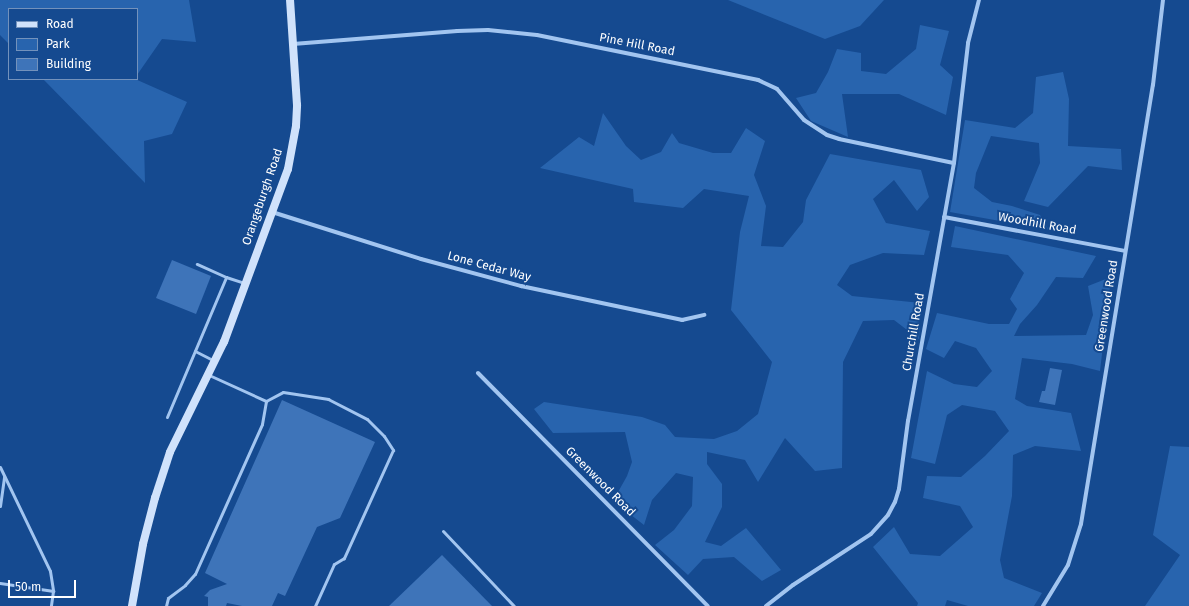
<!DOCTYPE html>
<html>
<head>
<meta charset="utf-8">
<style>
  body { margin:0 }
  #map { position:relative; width:1189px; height:606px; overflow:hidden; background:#154a90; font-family:"Fira Sans",sans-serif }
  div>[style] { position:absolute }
  .green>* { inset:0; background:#2864ae }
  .building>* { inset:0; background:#3e74b9 }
  .lane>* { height:3px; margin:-1.5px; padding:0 1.5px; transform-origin:1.5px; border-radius:1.5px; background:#a2c5f0 }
  .street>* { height:4px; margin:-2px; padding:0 2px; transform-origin:2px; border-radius:2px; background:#a2c5f0 }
  .secondary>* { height:8px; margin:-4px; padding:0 4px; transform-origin:4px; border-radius:4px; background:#d0e2fb }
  span { translate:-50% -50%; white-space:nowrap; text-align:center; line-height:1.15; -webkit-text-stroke:4px #154a90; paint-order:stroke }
  .street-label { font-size:12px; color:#fff }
  .legend { position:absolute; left:8px; top:8px; width:130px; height:72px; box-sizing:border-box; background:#154a90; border:1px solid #7392bc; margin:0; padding:5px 7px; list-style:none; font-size:12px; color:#fff }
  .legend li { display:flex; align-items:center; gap:8px; height:20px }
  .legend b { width:20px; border:1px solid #7392bc }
  .scale { position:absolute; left:8px; top:580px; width:68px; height:18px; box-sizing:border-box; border:2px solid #fff; border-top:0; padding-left:5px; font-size:12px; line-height:14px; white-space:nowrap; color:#fff; -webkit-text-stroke:3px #154a90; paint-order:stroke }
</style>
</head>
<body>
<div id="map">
  <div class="green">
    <i style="clip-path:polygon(0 0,189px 0,196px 42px,162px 39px,137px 75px,137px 9px,9px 9px,9px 44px,0 35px)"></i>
    <i style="clip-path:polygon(728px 0,884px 0,860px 26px,825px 39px)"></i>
    <i style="clip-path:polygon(920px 25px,949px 31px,940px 65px,953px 77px,946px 115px,899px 94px,842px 94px,848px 137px,811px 121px,796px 98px,816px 93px,828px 72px,837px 49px,861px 53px,861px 71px,886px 74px,916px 49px)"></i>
    <i style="clip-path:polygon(1063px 72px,1069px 99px,1068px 146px,1121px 149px,1122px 170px,1088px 166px,1048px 207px,1024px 201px,1040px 163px,1039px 143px,991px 136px,976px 173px,974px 188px,992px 202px,1012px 206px,1040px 215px,1049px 230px,950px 212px,965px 120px,1015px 128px,1033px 113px,1036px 77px)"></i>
    <i style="clip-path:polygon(43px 79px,135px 79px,187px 102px,172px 134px,144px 141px,145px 183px)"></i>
    <i style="clip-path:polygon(603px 113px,626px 146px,641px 160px,661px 152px,672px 133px,679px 143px,713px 153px,731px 153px,746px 128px,765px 141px,754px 175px,766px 206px,761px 246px,783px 247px,803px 222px,806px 200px,830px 154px,921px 170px,929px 197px,917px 211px,894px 180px,873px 199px,886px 223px,930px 231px,924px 255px,883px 253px,850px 265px,837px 285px,852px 296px,921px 303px,919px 339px,894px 320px,863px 321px,843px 362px,842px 468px,815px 471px,785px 438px,758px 482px,745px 460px,707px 452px,707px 464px,722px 484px,722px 507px,705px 542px,721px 546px,746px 528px,781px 570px,762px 581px,734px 557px,703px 559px,688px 575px,655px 545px,674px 530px,692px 506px,693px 477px,676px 473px,652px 500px,644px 525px,613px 501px,627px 476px,632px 462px,625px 432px,553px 433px,534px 409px,544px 402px,642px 417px,665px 425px,675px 437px,714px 439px,737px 431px,758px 414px,772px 362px,731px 310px,740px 232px,749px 196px,704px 189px,683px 208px,634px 202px,633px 189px,540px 168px,579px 137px,594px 146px)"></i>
    <i style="clip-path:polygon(955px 226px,1096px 256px,1083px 278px,1056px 277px,1037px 305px,1020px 324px,1014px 336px,1086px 335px,1093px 315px,1088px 286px,1111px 277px,1100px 371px,1072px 364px,1022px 358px,1015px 399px,1027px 406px,1071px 413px,1081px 451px,1035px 446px,1013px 455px,1012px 496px,1000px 560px,1004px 578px,1042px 593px,1034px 606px,968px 606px,947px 600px,945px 606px,917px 606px,918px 603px,873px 547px,894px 527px,910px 554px,940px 556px,973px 527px,960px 506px,923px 498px,927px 476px,961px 477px,985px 456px,1009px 431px,995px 411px,962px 405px,947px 415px,935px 464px,911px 458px,927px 371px,954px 384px,977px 387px,992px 371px,976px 348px,955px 341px,944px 358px,926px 349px,937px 313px,989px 324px,1009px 324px,1017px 309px,1010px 299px,1024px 273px,1008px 255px,951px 247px)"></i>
    <i style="clip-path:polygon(1170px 446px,1189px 447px,1189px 606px,1145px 606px,1180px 555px,1153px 535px)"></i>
  </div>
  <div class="building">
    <i style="clip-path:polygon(172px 260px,211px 276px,196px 314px,156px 298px)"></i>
    <i style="clip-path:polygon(1050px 368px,1062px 370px,1055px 405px,1039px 402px,1042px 391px,1045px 391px)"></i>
    <i style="clip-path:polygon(282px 400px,375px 442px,340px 518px,317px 527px,285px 596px,278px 593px,272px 606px,242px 606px,227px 603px,226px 606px,208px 606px,208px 597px,204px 596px,210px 590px,227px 584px,205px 573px)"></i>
    <i style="clip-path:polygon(442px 555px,492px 606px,389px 606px)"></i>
  </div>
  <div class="lane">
    <i style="left:226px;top:277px;width:19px;rotate:18deg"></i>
    <i style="left:195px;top:351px;width:22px;rotate:27deg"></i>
    <i style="left:209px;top:375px;width:63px;rotate:24.5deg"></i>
    <i style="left:266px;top:401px;width:19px;rotate:-28deg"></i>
    <i style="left:283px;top:392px;width:46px;rotate:8.8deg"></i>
    <i style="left:328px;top:399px;width:44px;rotate:27.1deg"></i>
    <i style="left:367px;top:419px;width:24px;rotate:45deg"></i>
    <i style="left:384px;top:436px;width:17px;rotate:57deg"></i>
    <i style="left:393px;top:450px;width:119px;rotate:114.4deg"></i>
    <i style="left:344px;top:558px;width:12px;rotate:149deg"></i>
    <i style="left:334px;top:564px;width:46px;rotate:114.3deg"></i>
    <i style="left:167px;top:417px;width:152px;rotate:-67.1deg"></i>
    <i style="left:226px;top:277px;width:32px;rotate:-156deg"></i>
    <i style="left:0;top:467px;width:115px;rotate:64.3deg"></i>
    <i style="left:50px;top:571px;width:20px;rotate:81deg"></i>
    <i style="left:0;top:506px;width:30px;rotate:-82deg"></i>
    <i style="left:443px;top:531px;width:103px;rotate:46.6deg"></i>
    <i style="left:0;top:583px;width:54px;rotate:8.6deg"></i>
    <i style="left:53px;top:591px;width:15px;rotate:98deg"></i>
    <i style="left:166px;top:606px;width:8px;rotate:-76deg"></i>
    <i style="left:168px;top:598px;width:21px;rotate:-37deg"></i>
    <i style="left:185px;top:585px;width:15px;rotate:-48deg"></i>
    <i style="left:195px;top:574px;width:164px;rotate:-65.9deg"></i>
    <i style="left:262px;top:424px;width:23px;rotate:-80deg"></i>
  </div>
  <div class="street">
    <i style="left:293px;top:44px;width:165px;rotate:-4.5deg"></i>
    <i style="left:457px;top:31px;width:31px;rotate:-2deg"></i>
    <i style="left:488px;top:30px;width:49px;rotate:5.8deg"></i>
    <i style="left:537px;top:35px;width:226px;rotate:11.5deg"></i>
    <i style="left:758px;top:80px;width:21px;rotate:25deg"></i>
    <i style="left:777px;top:89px;width:41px;rotate:48.9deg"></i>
    <i style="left:804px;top:120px;width:27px;rotate:33deg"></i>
    <i style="left:827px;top:135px;width:13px;rotate:18deg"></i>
    <i style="left:839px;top:139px;width:117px;rotate:11.8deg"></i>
    <i style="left:272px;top:212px;width:156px;rotate:17.5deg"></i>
    <i style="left:421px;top:259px;width:104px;rotate:15.1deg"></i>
    <i style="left:521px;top:286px;width:165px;rotate:11.9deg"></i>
    <i style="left:682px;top:320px;width:23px;rotate:-13deg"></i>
    <i style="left:944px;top:217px;width:184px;rotate:10.6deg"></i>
    <i style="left:478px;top:373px;width:327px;rotate:45.4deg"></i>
    <i style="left:766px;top:606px;width:34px;rotate:-38deg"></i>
    <i style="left:793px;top:585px;width:93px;rotate:-33.2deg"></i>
    <i style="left:871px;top:534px;width:25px;rotate:-48deg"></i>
    <i style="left:888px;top:515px;width:15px;rotate:-62deg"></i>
    <i style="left:895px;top:502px;width:14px;rotate:-73deg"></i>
    <i style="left:899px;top:489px;width:69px;rotate:-82.5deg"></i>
    <i style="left:908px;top:421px;width:262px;rotate:-79.9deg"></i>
    <i style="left:954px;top:163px;width:121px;rotate:-83.3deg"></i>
    <i style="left:968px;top:43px;width:44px;rotate:-75.7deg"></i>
    <i style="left:1043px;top:606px;width:48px;rotate:-58.6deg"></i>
    <i style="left:1068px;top:565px;width:43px;rotate:-72.4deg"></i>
    <i style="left:1081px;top:524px;width:445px;rotate:-80.7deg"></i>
    <i style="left:1153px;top:85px;width:86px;rotate:-83.3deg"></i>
  </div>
  <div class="secondary">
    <i style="left:132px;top:606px;width:63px;rotate:-79.9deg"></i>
    <i style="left:143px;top:544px;width:48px;rotate:-75.4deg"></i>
    <i style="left:155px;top:498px;width:48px;rotate:-71.9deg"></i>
    <i style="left:170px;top:452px;width:123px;rotate:-63.9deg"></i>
    <i style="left:224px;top:342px;width:184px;rotate:-69.7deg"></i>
    <i style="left:288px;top:169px;width:44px;rotate:-79.5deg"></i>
    <i style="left:296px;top:126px;width:21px;rotate:-87deg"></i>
    <i style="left:297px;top:105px;width:105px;rotate:-93.8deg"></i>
  </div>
  <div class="street-label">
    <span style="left:637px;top:45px;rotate:11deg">Pine Hill Road</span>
    <span style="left:263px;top:197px;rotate:-71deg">Orangeburgh Road</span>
    <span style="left:1037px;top:224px;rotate:10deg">Woodhill Road</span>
    <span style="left:489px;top:267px;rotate:15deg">Lone Cedar Way</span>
    <span style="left:1107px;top:306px;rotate:-81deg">Greenwood Road</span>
    <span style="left:914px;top:332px;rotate:-80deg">Churchill Road</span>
    <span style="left:600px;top:482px;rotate:45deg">Greenwood Road</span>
  </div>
  <ul class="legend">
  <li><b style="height:5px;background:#d0e2fb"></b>Road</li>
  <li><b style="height:11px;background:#2864ae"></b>Park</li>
  <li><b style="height:11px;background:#3e74b9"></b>Building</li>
  </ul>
  <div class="scale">50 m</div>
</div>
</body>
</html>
